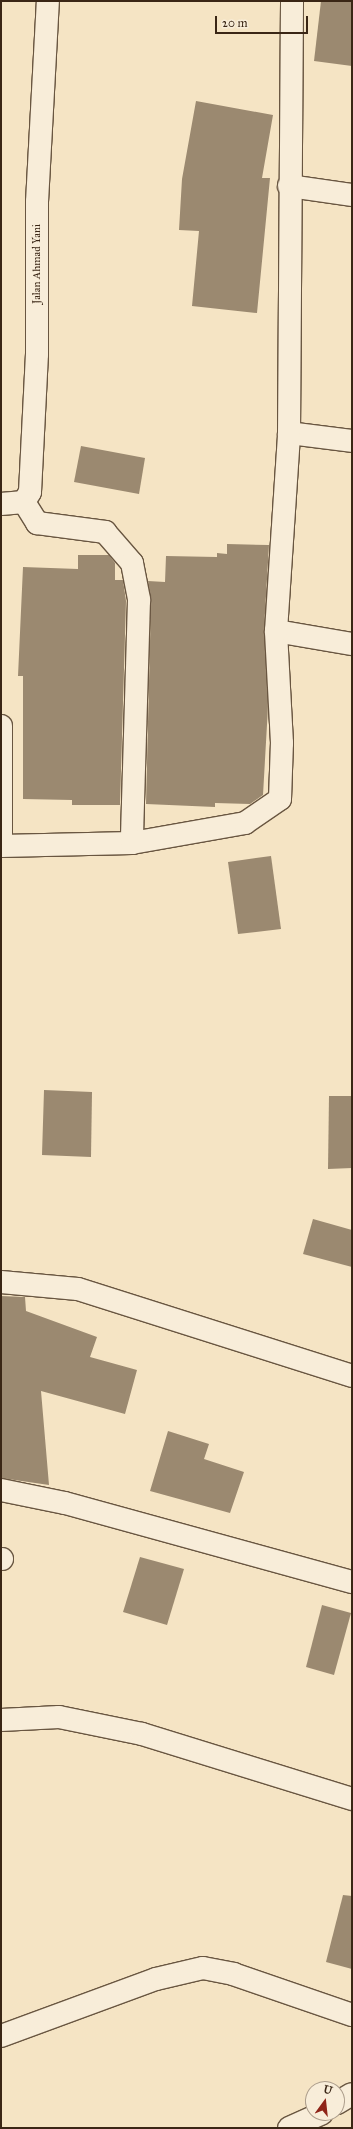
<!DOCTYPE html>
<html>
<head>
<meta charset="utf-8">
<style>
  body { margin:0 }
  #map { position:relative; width:353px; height:2129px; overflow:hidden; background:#f5e4c4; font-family:"IM FELL Great Primer",serif }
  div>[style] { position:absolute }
  .building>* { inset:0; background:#9b8970 }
  .roads { filter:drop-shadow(1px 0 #695641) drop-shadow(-1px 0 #695641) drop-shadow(0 1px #695641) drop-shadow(0 -1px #695641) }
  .minor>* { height:22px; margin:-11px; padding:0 11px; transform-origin:11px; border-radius:11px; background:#f8edd9 }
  span { translate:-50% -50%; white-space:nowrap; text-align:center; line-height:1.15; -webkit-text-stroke:3px #f8edd9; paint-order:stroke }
  .street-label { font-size:11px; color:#3a2615 }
  .frame { position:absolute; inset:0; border:2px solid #3a2615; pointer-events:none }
  .north { position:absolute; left:305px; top:2081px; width:40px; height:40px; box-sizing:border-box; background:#f8edd9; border:1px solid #ac9d8b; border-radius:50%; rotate:15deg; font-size:11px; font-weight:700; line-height:16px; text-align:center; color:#3a2615 }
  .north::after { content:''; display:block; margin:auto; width:14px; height:18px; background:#8f2418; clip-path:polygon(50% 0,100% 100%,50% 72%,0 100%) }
  .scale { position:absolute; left:215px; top:16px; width:93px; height:18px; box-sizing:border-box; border:2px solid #3a2615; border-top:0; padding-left:5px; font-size:12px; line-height:14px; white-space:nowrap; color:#3a2615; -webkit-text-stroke:3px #f8edd9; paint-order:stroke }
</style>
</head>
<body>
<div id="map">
  <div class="building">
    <i style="clip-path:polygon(321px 1px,352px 1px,352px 66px,314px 61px)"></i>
    <i style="clip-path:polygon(196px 101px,273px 115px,262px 178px,270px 178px,257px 313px,192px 306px,199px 231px,179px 230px,182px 179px)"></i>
    <i style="clip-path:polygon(81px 446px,145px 458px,139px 494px,74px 482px)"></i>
    <i style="clip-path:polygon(227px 544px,269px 545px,264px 630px,268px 707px,263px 795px,250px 804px,215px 803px,215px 807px,146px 804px,151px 600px,148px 581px,165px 582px,166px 556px,217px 557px,217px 553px,227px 554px)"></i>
    <i style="clip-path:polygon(78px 555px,109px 555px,115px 563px,115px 580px,123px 580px,126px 601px,120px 805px,72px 805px,72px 800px,23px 799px,23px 676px,18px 676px,23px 567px,78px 569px)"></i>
    <i style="clip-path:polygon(271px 856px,281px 929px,238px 934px,228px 862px)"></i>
    <i style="clip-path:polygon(44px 1090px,92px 1092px,91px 1157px,42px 1155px)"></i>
    <i style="clip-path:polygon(329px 1096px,352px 1096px,352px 1168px,328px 1169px)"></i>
    <i style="clip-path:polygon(313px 1219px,352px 1230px,352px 1267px,303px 1254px)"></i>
    <i style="clip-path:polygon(1px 1296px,25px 1297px,26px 1311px,97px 1337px,90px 1357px,137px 1370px,125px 1414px,41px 1391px,49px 1485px,1px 1478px)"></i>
    <i style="clip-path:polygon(168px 1431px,209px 1444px,204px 1459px,244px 1472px,230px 1513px,150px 1491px)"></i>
    <i style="clip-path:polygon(140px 1557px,184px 1569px,167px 1625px,123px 1612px)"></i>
    <i style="clip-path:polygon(322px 1605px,351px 1613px,334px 1675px,306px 1667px)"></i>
    <i style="clip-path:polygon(343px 1895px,352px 1896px,352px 1969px,326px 1962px)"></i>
  </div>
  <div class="roads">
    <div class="minor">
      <i style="left:289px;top:186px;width:64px;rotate:8.1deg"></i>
      <i style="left:289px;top:433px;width:64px;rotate:7.2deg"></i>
      <i style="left:24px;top:502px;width:25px;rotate:58deg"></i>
      <i style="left:37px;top:523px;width:69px;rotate:7.5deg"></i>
      <i style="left:105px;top:532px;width:41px;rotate:48.9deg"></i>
      <i style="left:132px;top:563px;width:38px;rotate:79deg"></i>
      <i style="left:139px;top:600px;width:243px;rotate:91.7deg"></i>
      <i style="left:1px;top:504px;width:23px;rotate:-5deg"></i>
      <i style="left:24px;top:502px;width:12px;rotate:-59deg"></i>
      <i style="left:30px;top:492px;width:138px;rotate:-87.1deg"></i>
      <i style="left:37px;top:354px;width:152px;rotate:-90deg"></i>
      <i style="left:37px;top:202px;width:201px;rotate:-86.9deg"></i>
      <i style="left:276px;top:631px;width:77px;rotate:9.7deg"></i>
      <i style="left:1px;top:726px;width:120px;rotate:90deg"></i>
      <i style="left:1px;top:846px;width:131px;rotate:-1.3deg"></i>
      <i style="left:132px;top:843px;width:115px;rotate:-10deg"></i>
      <i style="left:245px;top:823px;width:42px;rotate:-34.4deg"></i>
      <i style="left:280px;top:799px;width:56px;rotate:-88deg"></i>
      <i style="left:282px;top:743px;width:112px;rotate:-93.1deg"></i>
      <i style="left:276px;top:631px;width:198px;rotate:-86.2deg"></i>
      <i style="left:289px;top:433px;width:432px;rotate:-89.6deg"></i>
      <i style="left:1px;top:1282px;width:77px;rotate:5.2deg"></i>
      <i style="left:78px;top:1289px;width:287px;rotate:17.6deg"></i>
      <i style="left:1px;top:1490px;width:65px;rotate:11.5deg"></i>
      <i style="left:65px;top:1503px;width:298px;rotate:15.4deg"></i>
      <i style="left:1px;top:1559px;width:1px"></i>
      <i style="left:1px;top:1720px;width:58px;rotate:-3deg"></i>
      <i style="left:59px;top:1717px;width:85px;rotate:11.6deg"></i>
      <i style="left:142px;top:1734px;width:220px;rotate:17.2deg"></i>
      <i style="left:1px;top:2036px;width:165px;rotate:-20.2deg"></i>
      <i style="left:156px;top:1979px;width:48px;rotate:-13.2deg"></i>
      <i style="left:203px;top:1968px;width:31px;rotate:11deg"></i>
      <i style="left:233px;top:1974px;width:126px;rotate:19deg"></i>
      <i style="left:337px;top:2103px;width:17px;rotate:-31deg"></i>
      <i style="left:289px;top:2128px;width:36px;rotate:-24deg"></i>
    </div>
  </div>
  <div class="street-label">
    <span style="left:37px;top:264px;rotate:-90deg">Jalan Ahmad Yani</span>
  </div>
  <div class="frame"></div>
  <div class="north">U</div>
  <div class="scale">20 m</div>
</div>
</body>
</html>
